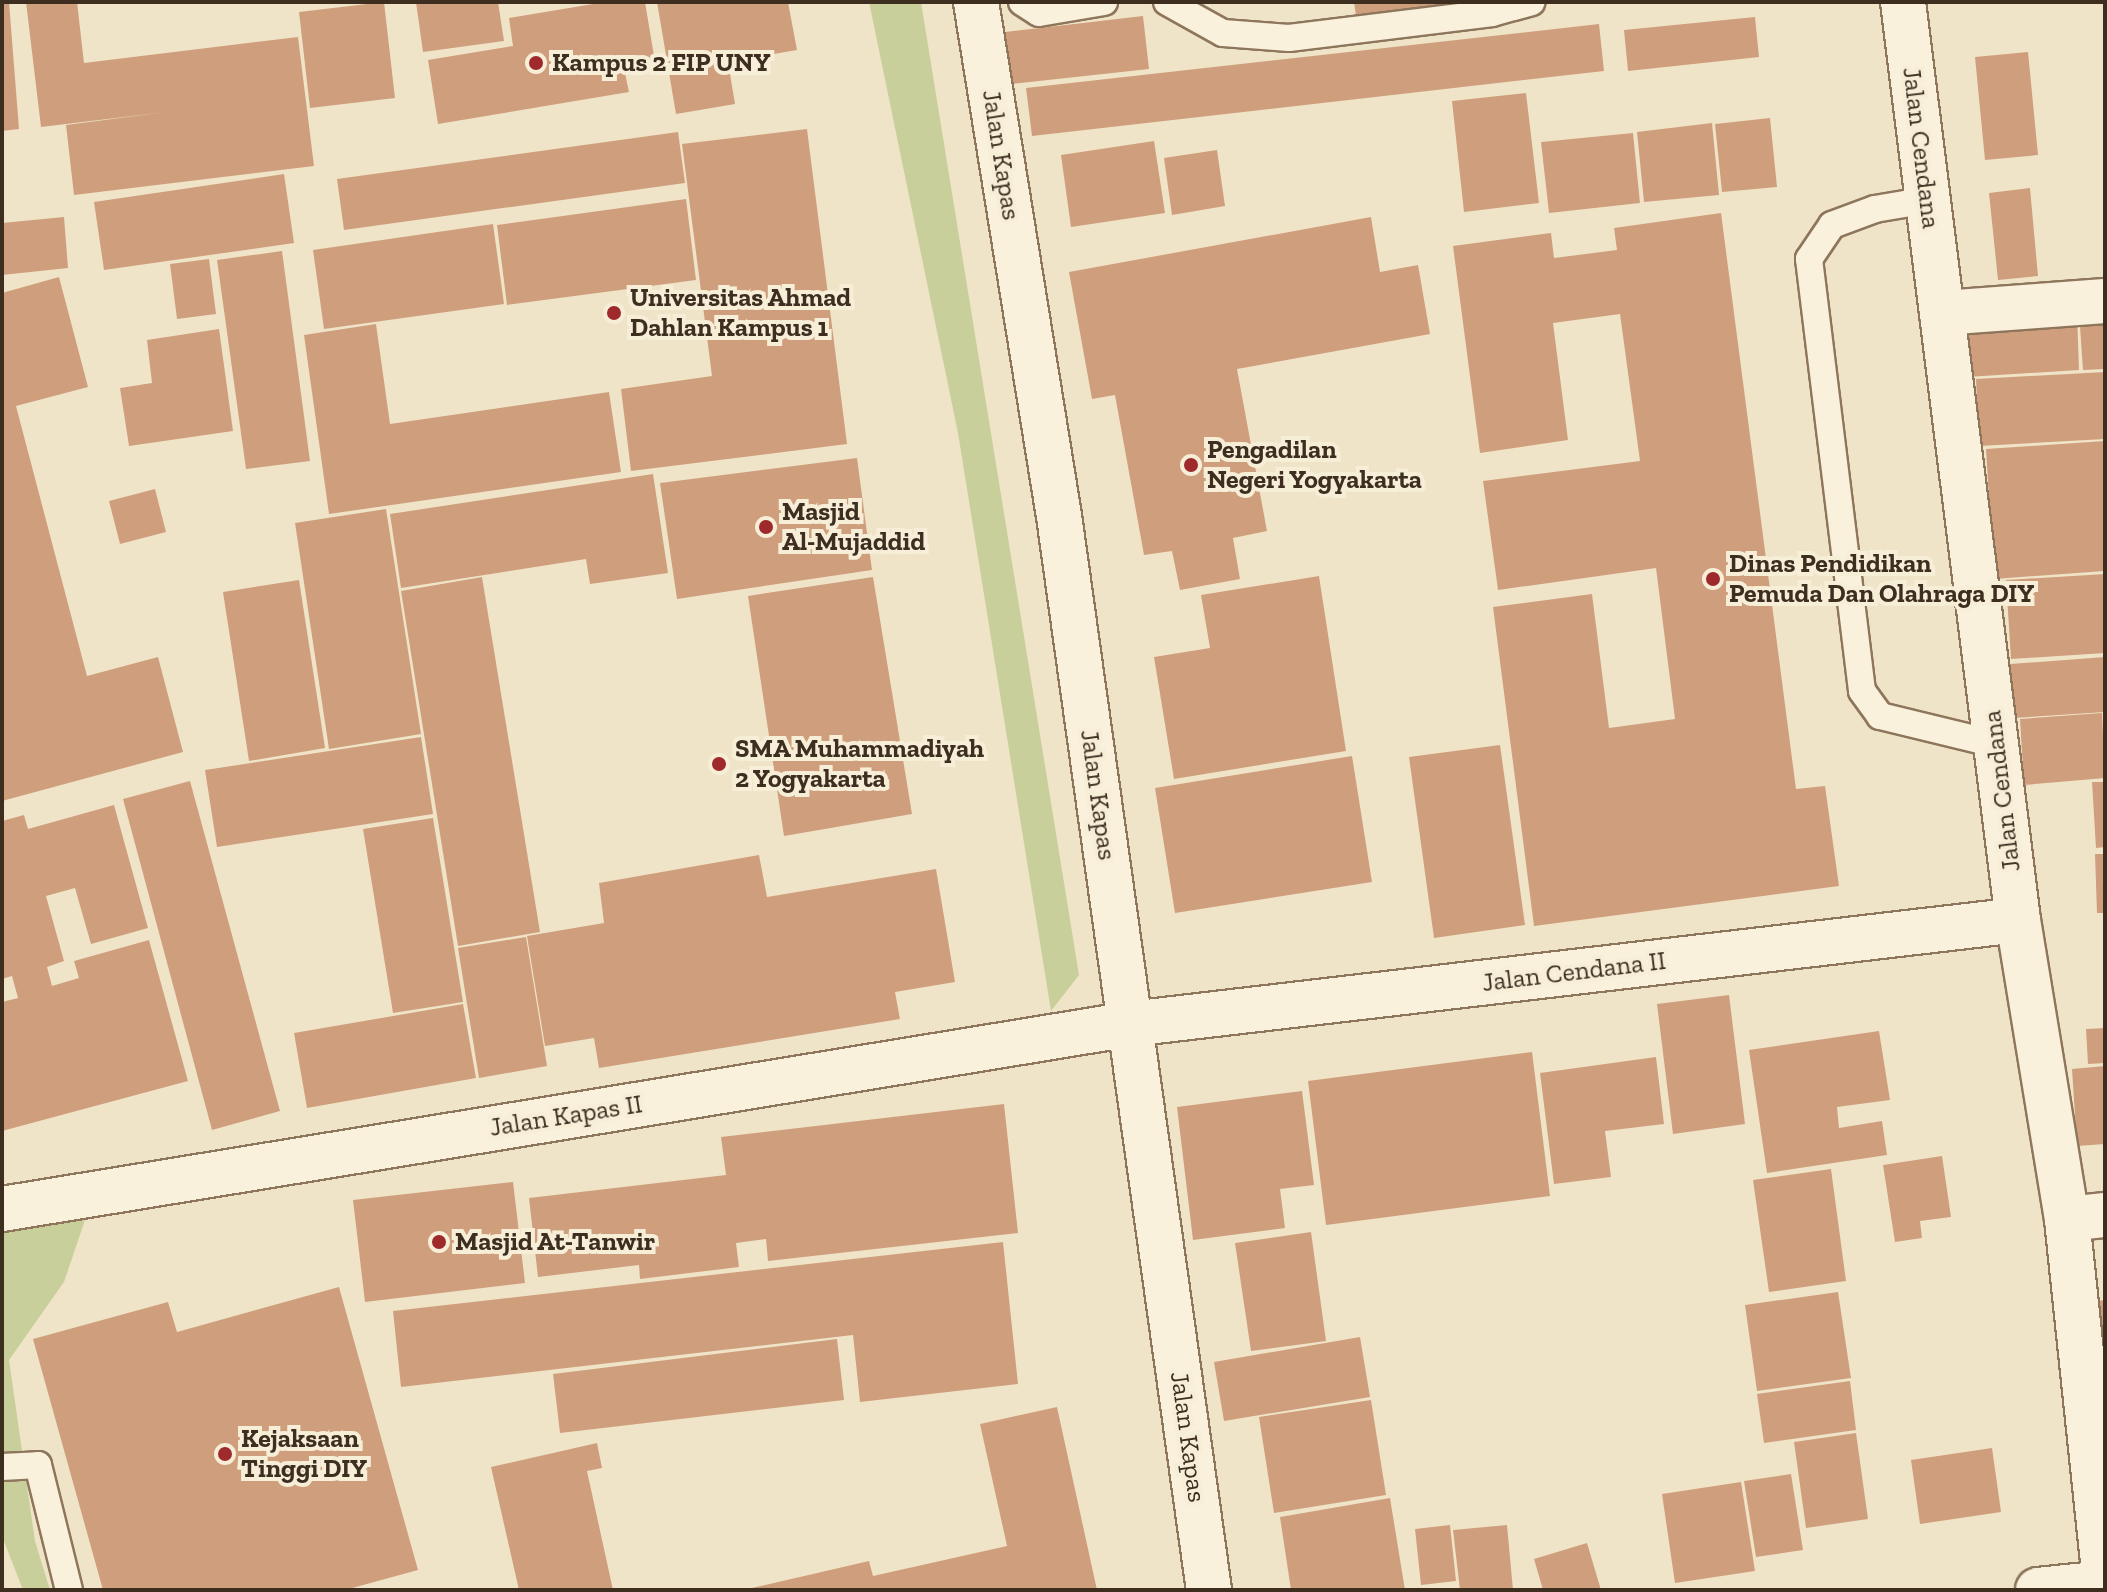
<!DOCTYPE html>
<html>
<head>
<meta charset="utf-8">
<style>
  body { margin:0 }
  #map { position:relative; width:2107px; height:1592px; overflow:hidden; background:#f0e4c8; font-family:"Zilla Slab",serif }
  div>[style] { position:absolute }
  .green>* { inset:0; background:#c9cf9b }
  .building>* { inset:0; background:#cf9f7d }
  .roads { filter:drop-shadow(2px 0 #8d765c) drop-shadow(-2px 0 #8d765c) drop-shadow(0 2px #8d765c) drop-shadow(0 -2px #8d765c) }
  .lane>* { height:26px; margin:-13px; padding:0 13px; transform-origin:13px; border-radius:13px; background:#faf1dc }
  .street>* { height:44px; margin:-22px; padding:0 22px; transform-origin:22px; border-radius:22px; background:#faf1dc }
  .secondary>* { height:44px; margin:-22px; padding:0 22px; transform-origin:22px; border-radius:22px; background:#faf1dc }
  .dots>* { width:22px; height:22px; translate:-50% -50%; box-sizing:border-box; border:4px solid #f7eed8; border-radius:50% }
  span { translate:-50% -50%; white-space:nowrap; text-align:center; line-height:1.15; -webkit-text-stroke:8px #f7eed8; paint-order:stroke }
  .poi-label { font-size:26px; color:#3d2e20; font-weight:700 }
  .left { translate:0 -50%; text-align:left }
  .street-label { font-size:26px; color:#3d2e20 }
  .frame { position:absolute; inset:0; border:4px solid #3d2e20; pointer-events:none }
</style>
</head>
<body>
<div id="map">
  <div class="green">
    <i style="clip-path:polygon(869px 2px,921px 2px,1079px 975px,1051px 1011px,958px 433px)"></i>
    <i style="clip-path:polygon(2px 1188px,62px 1202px,85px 1220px,64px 1282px,9px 1360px,35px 1541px,50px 1590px,23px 1590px,2px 1536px)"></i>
  </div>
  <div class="building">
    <i style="clip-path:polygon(2px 2px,9px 2px,19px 129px,2px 131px)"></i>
    <i style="clip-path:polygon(26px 2px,77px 2px,84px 63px,298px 37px,314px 166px,74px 195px,66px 125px,166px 112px,41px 127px)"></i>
    <i style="clip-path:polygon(384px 2px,395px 98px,310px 108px,299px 12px)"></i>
    <i style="clip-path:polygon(416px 2px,498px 2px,504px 41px,423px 52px)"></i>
    <i style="clip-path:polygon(605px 2px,645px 2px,656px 68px,625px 73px,629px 92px,438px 124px,428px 60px,513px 46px,509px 18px)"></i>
    <i style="clip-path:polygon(657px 2px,788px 2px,797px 50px,728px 62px,735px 104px,676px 114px)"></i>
    <i style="clip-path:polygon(1354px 2px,1454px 2px,1455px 4px,1356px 16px)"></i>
    <i style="clip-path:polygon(1143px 16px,1149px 69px,1002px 85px,996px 33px)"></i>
    <i style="clip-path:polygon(1755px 17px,1759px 57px,1628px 71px,1624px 30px)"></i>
    <i style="clip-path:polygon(1599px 24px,1604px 71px,1032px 136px,1026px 88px)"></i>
    <i style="clip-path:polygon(2028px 52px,2038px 155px,1985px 160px,1975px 57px)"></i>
    <i style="clip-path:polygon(1526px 93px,1539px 203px,1464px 212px,1452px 101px)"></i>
    <i style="clip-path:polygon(1770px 118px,1777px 187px,1722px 192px,1715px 124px)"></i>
    <i style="clip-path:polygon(1712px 123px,1719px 195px,1644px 202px,1637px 132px)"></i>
    <i style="clip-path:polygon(807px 129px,847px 444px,631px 471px,621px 389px,712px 376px,682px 144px)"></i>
    <i style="clip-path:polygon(678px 132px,685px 183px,344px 230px,337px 179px)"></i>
    <i style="clip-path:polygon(1633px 133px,1640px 203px,1549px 213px,1541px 142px)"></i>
    <i style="clip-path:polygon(1154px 141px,1165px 213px,1071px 227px,1061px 155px)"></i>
    <i style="clip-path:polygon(1217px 150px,1225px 206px,1172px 215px,1164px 158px)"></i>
    <i style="clip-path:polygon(284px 174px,294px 243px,104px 270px,94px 202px)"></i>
    <i style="clip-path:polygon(2030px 188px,2038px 276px,1998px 280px,1989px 193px)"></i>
    <i style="clip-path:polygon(686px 199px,696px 280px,507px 305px,497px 225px)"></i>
    <i style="clip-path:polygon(1721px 213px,1796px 789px,1825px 786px,1839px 886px,1534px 926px,1493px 607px,1592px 594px,1609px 728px,1675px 719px,1656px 568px,1498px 590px,1483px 481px,1640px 461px,1620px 314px,1553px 323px,1568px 440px,1480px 453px,1453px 246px,1551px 233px,1554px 258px,1617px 250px,1614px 228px)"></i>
    <i style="clip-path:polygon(64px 217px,68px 268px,2px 275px,2px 223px)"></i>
    <i style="clip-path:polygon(1371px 217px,1380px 272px,1418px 265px,1430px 334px,1237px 369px,1267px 531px,1233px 538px,1240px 579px,1180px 590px,1172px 551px,1144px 555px,1115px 395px,1092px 399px,1069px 272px)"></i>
    <i style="clip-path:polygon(493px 224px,504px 304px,324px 329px,313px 250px)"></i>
    <i style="clip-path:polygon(282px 251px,310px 461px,246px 469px,217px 260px)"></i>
    <i style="clip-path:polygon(209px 259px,216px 314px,177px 319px,170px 264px)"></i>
    <i style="clip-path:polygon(59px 277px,88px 387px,16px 406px,87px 676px,158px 657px,183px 752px,2px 801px,2px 293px)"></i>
    <i style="clip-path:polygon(2105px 310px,2105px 369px,2083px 370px,2079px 312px)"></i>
    <i style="clip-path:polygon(2077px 313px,2079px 370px,1967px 377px,1963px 319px)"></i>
    <i style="clip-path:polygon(376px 324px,390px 424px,609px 392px,621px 472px,329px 514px,304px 335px)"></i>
    <i style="clip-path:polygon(219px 329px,233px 431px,129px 446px,120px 388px,152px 383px,147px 340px)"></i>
    <i style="clip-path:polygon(2105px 372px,2105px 439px,1979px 446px,1976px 379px)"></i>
    <i style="clip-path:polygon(2105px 441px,2105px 571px,1994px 579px,1986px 449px)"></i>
    <i style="clip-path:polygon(857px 458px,872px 570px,677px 599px,660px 483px)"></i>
    <i style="clip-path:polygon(653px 474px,668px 573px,590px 584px,586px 559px,401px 588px,390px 514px)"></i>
    <i style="clip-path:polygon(155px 489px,166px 532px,120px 544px,109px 501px)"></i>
    <i style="clip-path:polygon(386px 509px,421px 734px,329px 749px,295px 523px)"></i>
    <i style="clip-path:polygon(2105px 574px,2105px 653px,2011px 659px,2006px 580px)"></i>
    <i style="clip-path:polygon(1319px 576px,1346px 751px,1174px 779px,1154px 657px,1210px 648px,1201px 595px)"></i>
    <i style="clip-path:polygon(482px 577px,540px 932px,458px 946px,401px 591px)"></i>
    <i style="clip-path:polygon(873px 577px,912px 814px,784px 836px,748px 596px)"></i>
    <i style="clip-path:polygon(299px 580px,325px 748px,249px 761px,223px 592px)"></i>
    <i style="clip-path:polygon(2105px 657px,2105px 712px,2013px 718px,2010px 664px)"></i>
    <i style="clip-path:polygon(2102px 713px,2105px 778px,2024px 785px,2020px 719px)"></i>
    <i style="clip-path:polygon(421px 737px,433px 814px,217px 847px,205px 770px)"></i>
    <i style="clip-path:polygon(1500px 745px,1525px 925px,1434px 938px,1409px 757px)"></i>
    <i style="clip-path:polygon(1352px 756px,1372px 882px,1175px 913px,1155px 788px)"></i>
    <i style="clip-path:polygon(190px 781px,280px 1111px,212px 1130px,123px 799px)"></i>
    <i style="clip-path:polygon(2092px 782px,2105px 782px,2105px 847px,2096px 848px)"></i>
    <i style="clip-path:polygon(114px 805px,148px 928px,91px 944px,75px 888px,46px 896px,64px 961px,47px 967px,52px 986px,79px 978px,74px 961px,149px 940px,188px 1081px,2px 1131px,2px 1002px,18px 998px,12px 976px,2px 979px,2px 821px,24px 815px,28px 829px)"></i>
    <i style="clip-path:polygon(433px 818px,463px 1002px,393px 1013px,363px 829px)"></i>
    <i style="clip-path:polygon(2095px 854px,2105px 854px,2105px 913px,2097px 913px)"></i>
    <i style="clip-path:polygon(759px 855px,767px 897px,936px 869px,955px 982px,895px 992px,900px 1019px,599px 1068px,594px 1038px,545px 1046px,527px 936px,604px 923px,599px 883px)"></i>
    <i style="clip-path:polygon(526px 937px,547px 1066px,479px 1078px,458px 948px)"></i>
    <i style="clip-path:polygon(1729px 995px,1745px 1124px,1673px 1134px,1657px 1004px)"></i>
    <i style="clip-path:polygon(463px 1004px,476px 1078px,307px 1108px,294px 1033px)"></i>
    <i style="clip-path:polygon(2105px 1028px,2105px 1063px,2088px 1064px,2086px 1029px)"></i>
    <i style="clip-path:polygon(1879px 1031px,1890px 1100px,1837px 1107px,1839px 1128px,1882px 1121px,1887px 1155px,1767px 1173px,1749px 1050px)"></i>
    <i style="clip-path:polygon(1532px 1052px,1550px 1196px,1326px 1225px,1308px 1081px)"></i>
    <i style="clip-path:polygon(1656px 1057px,1664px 1124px,1605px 1131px,1611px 1177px,1554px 1184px,1540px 1073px)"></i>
    <i style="clip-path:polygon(2105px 1066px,2105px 1144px,2077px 1146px,2072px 1069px)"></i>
    <i style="clip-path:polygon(1302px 1091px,1314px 1185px,1280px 1189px,1285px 1228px,1193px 1240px,1177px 1107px)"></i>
    <i style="clip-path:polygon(1004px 1104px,1018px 1233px,768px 1261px,766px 1239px,736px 1243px,739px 1267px,640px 1279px,639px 1265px,538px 1277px,529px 1198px,726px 1175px,721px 1137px)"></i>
    <i style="clip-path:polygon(1942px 1156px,1951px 1217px,1920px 1221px,1922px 1238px,1895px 1242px,1883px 1165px)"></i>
    <i style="clip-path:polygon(1831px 1169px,1846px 1281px,1769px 1292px,1753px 1180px)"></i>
    <i style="clip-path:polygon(513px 1182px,525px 1283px,365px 1302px,353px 1200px)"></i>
    <i style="clip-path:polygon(1311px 1232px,1326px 1341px,1251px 1351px,1235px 1243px)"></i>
    <i style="clip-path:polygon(1003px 1242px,1018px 1384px,860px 1402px,853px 1335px,401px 1387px,393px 1311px)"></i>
    <i style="clip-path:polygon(339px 1287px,418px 1570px,345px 1590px,103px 1590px,33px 1339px,168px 1302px,177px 1332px)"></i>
    <i style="clip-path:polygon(1838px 1292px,1851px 1378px,1757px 1391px,1745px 1305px)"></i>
    <i style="clip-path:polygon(2105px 1300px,2105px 1342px,2103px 1342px,2098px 1301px)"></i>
    <i style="clip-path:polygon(1360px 1337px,1370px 1397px,1224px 1421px,1214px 1362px)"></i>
    <i style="clip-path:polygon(837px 1339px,844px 1400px,560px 1433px,553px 1374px)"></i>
    <i style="clip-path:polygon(1850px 1381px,1856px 1430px,1764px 1443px,1757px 1394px)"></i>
    <i style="clip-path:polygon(1371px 1400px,1386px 1495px,1274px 1513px,1259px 1417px)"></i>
    <i style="clip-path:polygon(1057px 1407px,1097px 1590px,743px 1590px,869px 1561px,873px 1576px,1007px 1546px,980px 1424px)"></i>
    <i style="clip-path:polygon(1856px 1433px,1868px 1519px,1806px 1528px,1794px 1442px)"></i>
    <i style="clip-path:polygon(597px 1443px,602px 1468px,587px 1471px,613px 1590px,519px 1590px,491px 1467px)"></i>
    <i style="clip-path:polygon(1992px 1448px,2001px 1512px,1920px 1524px,1911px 1460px)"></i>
    <i style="clip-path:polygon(1791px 1474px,1803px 1550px,1756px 1557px,1744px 1481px)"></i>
    <i style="clip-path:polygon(1741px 1482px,1755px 1571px,1675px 1583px,1662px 1494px)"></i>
    <i style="clip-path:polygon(1390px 1498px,1405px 1590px,1291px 1590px,1280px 1517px)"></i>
    <i style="clip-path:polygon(1450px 1525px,1456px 1581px,1421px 1585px,1415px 1529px)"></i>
    <i style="clip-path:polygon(1507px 1525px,1513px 1590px,1460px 1590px,1453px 1530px)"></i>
    <i style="clip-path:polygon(1587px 1543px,1601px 1590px,1543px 1590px,1534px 1559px)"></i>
  </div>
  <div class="roads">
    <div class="lane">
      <i style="left:1022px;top:2px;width:20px;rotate:33deg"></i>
      <i style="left:1039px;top:13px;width:66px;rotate:-9.6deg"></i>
      <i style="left:1167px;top:2px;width:64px;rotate:29deg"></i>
      <i style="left:1223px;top:33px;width:66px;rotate:4.3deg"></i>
      <i style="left:1289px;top:38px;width:205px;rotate:-7deg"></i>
      <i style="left:1492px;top:13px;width:41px;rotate:-15.4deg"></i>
      <i style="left:1928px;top:200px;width:54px;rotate:170.4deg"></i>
      <i style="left:1875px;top:209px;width:46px;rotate:159.6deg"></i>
      <i style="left:1832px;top:225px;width:41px;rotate:124.1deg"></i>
      <i style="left:1809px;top:259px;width:435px;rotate:83deg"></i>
      <i style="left:1862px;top:691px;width:31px;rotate:54deg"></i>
      <i style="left:1880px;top:716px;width:119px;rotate:13.6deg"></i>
      <i style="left:2px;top:1467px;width:36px;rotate:-3deg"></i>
      <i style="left:38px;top:1465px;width:129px;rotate:76.1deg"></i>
    </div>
    <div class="street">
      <i style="left:976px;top:2px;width:521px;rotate:80.83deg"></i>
      <i style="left:1059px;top:516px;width:1084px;rotate:82.05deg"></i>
      <i style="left:1942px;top:313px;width:163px;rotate:-4.2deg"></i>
      <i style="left:2px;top:1209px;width:1143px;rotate:-9.31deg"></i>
      <i style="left:1130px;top:1024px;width:894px;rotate:-6.68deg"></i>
      <i style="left:2067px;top:1219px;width:38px;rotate:-6deg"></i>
      <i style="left:2038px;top:1590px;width:67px;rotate:-6deg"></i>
    </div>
    <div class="secondary">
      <i style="left:1903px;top:2px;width:925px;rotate:82.86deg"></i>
      <i style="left:2018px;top:920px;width:303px;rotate:80.7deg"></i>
      <i style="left:2067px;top:1219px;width:362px;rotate:84deg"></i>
    </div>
  </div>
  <div class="dots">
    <i style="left:536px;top:63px;background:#9e2a2b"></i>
    <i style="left:614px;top:313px;background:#9e2a2b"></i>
    <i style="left:1191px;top:465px;background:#9e2a2b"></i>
    <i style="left:766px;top:527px;background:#9e2a2b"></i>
    <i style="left:1713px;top:579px;background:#9e2a2b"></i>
    <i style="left:719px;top:764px;background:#9e2a2b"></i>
    <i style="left:439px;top:1242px;background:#9e2a2b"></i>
    <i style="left:225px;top:1454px;background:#9e2a2b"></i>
  </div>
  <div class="poi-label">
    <span class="left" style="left:552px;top:63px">Kampus 2 FIP UNY</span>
    <span class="left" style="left:630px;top:313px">Universitas Ahmad<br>Dahlan Kampus 1</span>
    <span class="left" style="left:1207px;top:465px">Pengadilan<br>Negeri Yogyakarta</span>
    <span class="left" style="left:782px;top:527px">Masjid<br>Al-Mujaddid</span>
    <span class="left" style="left:1729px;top:579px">Dinas Pendidikan<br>Pemuda Dan Olahraga DIY</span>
    <span class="left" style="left:735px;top:764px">SMA Muhammadiyah<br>2 Yogyakarta</span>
    <span class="left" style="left:455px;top:1242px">Masjid At-Tanwir</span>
    <span class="left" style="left:241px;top:1454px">Kejaksaan<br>Tinggi DIY</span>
  </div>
  <div class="street-label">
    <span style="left:1921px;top:148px;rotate:83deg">Jalan Cendana</span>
    <span style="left:1001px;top:155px;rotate:81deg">Jalan Kapas</span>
    <span style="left:2002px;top:791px;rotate:-97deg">Jalan Cendana</span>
    <span style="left:1098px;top:795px;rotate:82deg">Jalan Kapas</span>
    <span style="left:1574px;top:972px;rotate:-7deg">Jalan Cendana II</span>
    <span style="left:566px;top:1116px;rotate:-9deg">Jalan Kapas II</span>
    <span style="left:1188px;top:1437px;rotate:82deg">Jalan Kapas</span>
  </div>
  <div class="frame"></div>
</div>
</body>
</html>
